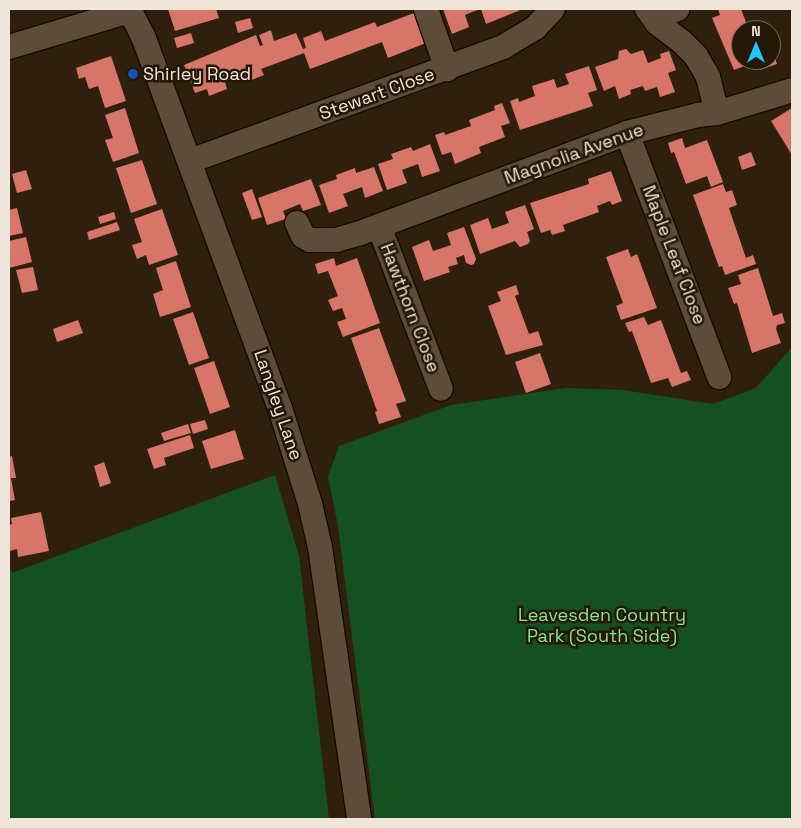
<!DOCTYPE html>
<html>
<head>
<meta charset="utf-8">
<style>
  body { margin:0 }
  #map { position:relative; width:801px; height:828px; overflow:hidden; background:#2f200e; font-family:"Space Grotesk",sans-serif }
  div>[style] { position:absolute }
  .green>* { inset:0; background:#155120 }
  .building>* { inset:0; background:#d87569 }
  .roads { filter:drop-shadow(1px 0 #170900) drop-shadow(-1px 0 #170900) drop-shadow(0 1px #170900) drop-shadow(0 -1px #170900) }
  .minor>* { height:24px; margin:-12px; padding:0 12px; transform-origin:12px; border-radius:12px; background:#5d4c39 }
  .dots>* { width:14px; height:14px; translate:-50% -50%; box-sizing:border-box; border:2px solid #251705; border-radius:50% }
  span { translate:-50% -50%; white-space:nowrap; text-align:center; line-height:1.15; -webkit-text-stroke:5px #251705; paint-order:stroke }
  .poi-label { font-size:18px; color:#f1e6db }
  .left { translate:0 -50%; text-align:left }
  .street-label { font-size:18px; color:#f1e6db }
  .park-label { font-size:18px; color:#83e88d }
  .frame { position:absolute; inset:0; border:10px solid #f1e6db; pointer-events:none }
  .north { position:absolute; left:731px; top:20px; width:50px; height:50px; box-sizing:border-box; background:#251705; border:1px solid #776a5b; border-radius:50%; rotate:0deg; font-size:14px; font-weight:700; line-height:20px; text-align:center; color:#f1e6db }
  .north::after { content:''; display:block; margin:auto; width:18px; height:22px; background:#1acafc; clip-path:polygon(50% 0,100% 100%,50% 72%,0 100%) }
</style>
</head>
<body>
<div id="map">
  <div class="green">
    <i style="clip-path:polygon(792px 347px,792px 819px,375px 819px,338px 526px,328px 477px,339px 446px,451px 405px,566px 388px,623px 390px,713px 404px,756px 388px)"></i>
    <i style="clip-path:polygon(275px 475px,299px 556px,329px 819px,9px 819px,9px 566px,12px 573px)"></i>
  </div>
  <div class="building">
    <i style="clip-path:polygon(168px 9px,216px 9px,219px 18px,175px 31px)"></i>
    <i style="clip-path:polygon(443px 9px,523px 9px,486px 24px,481px 9px,472px 12px,465px 15px,469px 27px,452px 34px)"></i>
    <i style="clip-path:polygon(718px 9px,741px 9px,749px 30px,741px 30px,741px 60px,771px 60px,771px 56px,774px 55px,777px 64px,760px 70px,757px 61px,734px 70px,712px 18px,720px 15px)"></i>
    <i style="clip-path:polygon(414px 13px,426px 43px,388px 58px,382px 42px,310px 69px,304px 53px,261px 69px,264px 75px,247px 82px,244px 75px,225px 82px,227px 89px,209px 96px,207px 89px,195px 93px,184px 65px,256px 35px,260px 46px,263px 45px,259px 35px,271px 30px,274px 41px,296px 33px,303px 49px,306px 48px,303px 38px,321px 31px,325px 41px,375px 22px,377px 27px)"></i>
    <i style="clip-path:polygon(250px 18px,253px 28px,238px 33px,235px 22px)"></i>
    <i style="clip-path:polygon(191px 33px,194px 43px,177px 48px,174px 38px)"></i>
    <i style="clip-path:polygon(626px 49px,631px 54px,643px 50px,648px 63px,661px 58px,660px 54px,669px 51px,676px 70px,668px 73px,675px 92px,660px 97px,657px 87px,645px 91px,643px 86px,630px 90px,631px 94px,619px 99px,615px 86px,604px 91px,595px 67px,618px 59px,619px 51px)"></i>
    <i style="clip-path:polygon(111px 56px,126px 101px,105px 108px,98px 86px,89px 89px,85px 77px,79px 79px,76px 68px)"></i>
    <i style="clip-path:polygon(589px 66px,597px 90px,588px 93px,593px 106px,520px 130px,510px 101px,518px 98px,519px 102px,535px 96px,532px 86px,554px 79px,557px 88px,569px 84px,565px 74px)"></i>
    <i style="clip-path:polygon(502px 103px,510px 123px,501px 126px,505px 137px,479px 147px,481px 153px,455px 164px,451px 152px,442px 155px,435px 135px,444px 132px,445px 135px,471px 126px,469px 120px,495px 110px,494px 106px)"></i>
    <i style="clip-path:polygon(125px 108px,139px 153px,113px 162px,105px 140px,113px 138px,105px 115px)"></i>
    <i style="clip-path:polygon(792px 108px,792px 155px,771px 121px)"></i>
    <i style="clip-path:polygon(682px 138px,685px 148px,707px 140px,723px 182px,711px 187px,707px 176px,686px 184px,674px 152px,671px 153px,668px 143px)"></i>
    <i style="clip-path:polygon(430px 144px,440px 171px,422px 177px,418px 164px,402px 170px,407px 183px,387px 190px,378px 164px,393px 159px,391px 154px,411px 147px,413px 151px)"></i>
    <i style="clip-path:polygon(751px 152px,756px 165px,742px 170px,738px 157px)"></i>
    <i style="clip-path:polygon(142px 160px,157px 204px,131px 213px,116px 168px)"></i>
    <i style="clip-path:polygon(374px 167px,383px 191px,365px 198px,362px 187px,343px 194px,348px 206px,329px 213px,319px 185px,337px 179px,336px 175px,355px 168px,356px 173px)"></i>
    <i style="clip-path:polygon(26px 170px,32px 189px,17px 193px,12px 174px)"></i>
    <i style="clip-path:polygon(611px 171px,622px 201px,612px 205px,610px 201px,597px 206px,599px 212px,563px 225px,565px 231px,552px 235px,550px 230px,541px 233px,530px 203px,589px 184px,588px 179px)"></i>
    <i style="clip-path:polygon(311px 179px,321px 205px,303px 211px,300px 204px,283px 211px,286px 219px,267px 225px,258px 198px)"></i>
    <i style="clip-path:polygon(723px 184px,726px 192px,732px 190px,737px 205px,729px 208px,746px 258px,753px 255px,756px 264px,725px 275px,722px 266px,719px 267px,693px 195px)"></i>
    <i style="clip-path:polygon(252px 189px,262px 217px,252px 220px,242px 193px)"></i>
    <i style="clip-path:polygon(525px 205px,534px 229px,527px 232px,530px 241px,528px 244px,520px 247px,515px 241px,480px 254px,470px 225px,488px 218px,492px 229px,509px 223px,505px 212px)"></i>
    <i style="clip-path:polygon(17px 208px,23px 233px,9px 236px,9px 210px)"></i>
    <i style="clip-path:polygon(162px 209px,178px 255px,149px 265px,146px 255px,137px 259px,132px 245px,142px 242px,134px 219px)"></i>
    <i style="clip-path:polygon(114px 212px,116px 219px,100px 224px,98px 217px)"></i>
    <i style="clip-path:polygon(117px 222px,120px 230px,89px 240px,87px 232px)"></i>
    <i style="clip-path:polygon(464px 227px,476px 259px,474px 264px,471px 265px,466px 263px,464px 255px,456px 258px,458px 264px,448px 267px,450px 272px,424px 281px,412px 247px,429px 240px,433px 251px,451px 245px,447px 233px)"></i>
    <i style="clip-path:polygon(26px 237px,32px 262px,9px 268px,9px 241px)"></i>
    <i style="clip-path:polygon(628px 249px,631px 257px,637px 254px,657px 308px,621px 320px,616px 306px,623px 303px,606px 257px)"></i>
    <i style="clip-path:polygon(334px 258px,336px 266px,357px 258px,380px 323px,343px 337px,337px 322px,346px 319px,342px 308px,333px 311px,328px 300px,338px 296px,328px 271px,318px 274px,315px 264px)"></i>
    <i style="clip-path:polygon(176px 261px,191px 307px,160px 317px,153px 294px,163px 290px,156px 268px)"></i>
    <i style="clip-path:polygon(33px 267px,38px 290px,22px 293px,16px 270px)"></i>
    <i style="clip-path:polygon(758px 268px,773px 316px,782px 313px,785px 323px,777px 325px,776px 329px,781px 343px,752px 353px,737px 303px,734px 304px,728px 288px,741px 284px,738px 275px)"></i>
    <i style="clip-path:polygon(516px 285px,519px 294px,515px 296px,529px 334px,538px 331px,543px 345px,506px 355px,488px 306px,501px 301px,497px 292px)"></i>
    <i style="clip-path:polygon(193px 312px,209px 358px,189px 365px,173px 319px)"></i>
    <i style="clip-path:polygon(644px 317px,648px 325px,661px 320px,681px 373px,687px 371px,691px 380px,672px 387px,668px 378px,651px 383px,632px 331px,629px 332px,625px 323px)"></i>
    <i style="clip-path:polygon(78px 320px,83px 333px,57px 342px,53px 329px)"></i>
    <i style="clip-path:polygon(379px 328px,406px 401px,396px 404px,401px 417px,379px 424px,375px 412px,377px 411px,351px 338px)"></i>
    <i style="clip-path:polygon(540px 353px,551px 384px,526px 393px,515px 362px)"></i>
    <i style="clip-path:polygon(214px 361px,230px 407px,210px 414px,194px 368px)"></i>
    <i style="clip-path:polygon(205px 420px,208px 429px,193px 434px,190px 424px)"></i>
    <i style="clip-path:polygon(188px 424px,191px 433px,164px 441px,161px 433px)"></i>
    <i style="clip-path:polygon(235px 430px,244px 459px,211px 469px,202px 441px)"></i>
    <i style="clip-path:polygon(190px 435px,194px 448px,164px 458px,166px 465px,154px 469px,147px 449px)"></i>
    <i style="clip-path:polygon(12px 456px,16px 478px,11px 478px,15px 500px,9px 501px,9px 457px)"></i>
    <i style="clip-path:polygon(104px 462px,111px 483px,100px 487px,94px 466px)"></i>
    <i style="clip-path:polygon(41px 512px,49px 551px,18px 557px,17px 549px,10px 551px,9px 525px,12px 524px,11px 518px)"></i>
  </div>
  <div class="roads">
    <div class="minor">
      <i style="left:129px;top:9px;width:30px;rotate:63deg"></i>
      <i style="left:143px;top:36px;width:396px;rotate:69.8deg"></i>
      <i style="left:280px;top:408px;width:101px;rotate:72.6deg"></i>
      <i style="left:310px;top:504px;width:44px;rotate:76.9deg"></i>
      <i style="left:320px;top:547px;width:275px;rotate:81.8deg"></i>
      <i style="left:426px;top:9px;width:64px;rotate:70.7deg"></i>
      <i style="left:647px;top:9px;width:17px;rotate:54deg"></i>
      <i style="left:657px;top:23px;width:30px;rotate:37deg"></i>
      <i style="left:681px;top:41px;width:21px;rotate:45deg"></i>
      <i style="left:696px;top:56px;width:24px;rotate:60deg"></i>
      <i style="left:708px;top:77px;width:37px;rotate:76deg"></i>
      <i style="left:654px;top:18px;width:25px;rotate:-21deg"></i>
      <i style="left:9px;top:47px;width:125px;rotate:-16.7deg"></i>
      <i style="left:627px;top:133px;width:261px;rotate:69.3deg"></i>
      <i style="left:190px;top:161px;width:333px;rotate:-20deg"></i>
      <i style="left:503px;top:47px;width:37px;rotate:-31deg"></i>
      <i style="left:535px;top:28px;width:26px;rotate:-47deg"></i>
      <i style="left:297px;top:223px;width:14px;rotate:65deg"></i>
      <i style="left:303px;top:236px;width:8px;rotate:30deg"></i>
      <i style="left:310px;top:240px;width:26px"></i>
      <i style="left:336px;top:240px;width:25px;rotate:-16deg"></i>
      <i style="left:360px;top:233px;width:285px;rotate:-20.5deg"></i>
      <i style="left:627px;top:133px;width:73px;rotate:-14.2deg"></i>
      <i style="left:698px;top:115px;width:19px;rotate:-6deg"></i>
      <i style="left:717px;top:113px;width:78px;rotate:-17deg"></i>
      <i style="left:379px;top:226px;width:174px;rotate:69.2deg"></i>
    </div>
  </div>
  <div class="dots">
    <i style="left:133px;top:74px;background:#1a4fb4"></i>
  </div>
  <div class="poi-label">
    <span class="left" style="left:143px;top:74px">Shirley Road</span>
  </div>
  <div class="street-label">
    <span style="left:377px;top:94px;rotate:-20deg">Stewart Close</span>
    <span style="left:574px;top:154px;rotate:-20deg">Magnolia Avenue</span>
    <span style="left:674px;top:255px;rotate:69deg">Maple Leaf Close</span>
    <span style="left:410px;top:308px;rotate:69deg">Hawthorn Close</span>
    <span style="left:278px;top:405px;rotate:71deg">Langley Lane</span>
  </div>
  <div class="park-label">
    <span style="left:602px;top:626px">Leavesden Country<br>Park (South Side)</span>
  </div>
  <div class="frame"></div>
  <div class="north">N</div>
</div>
</body>
</html>
